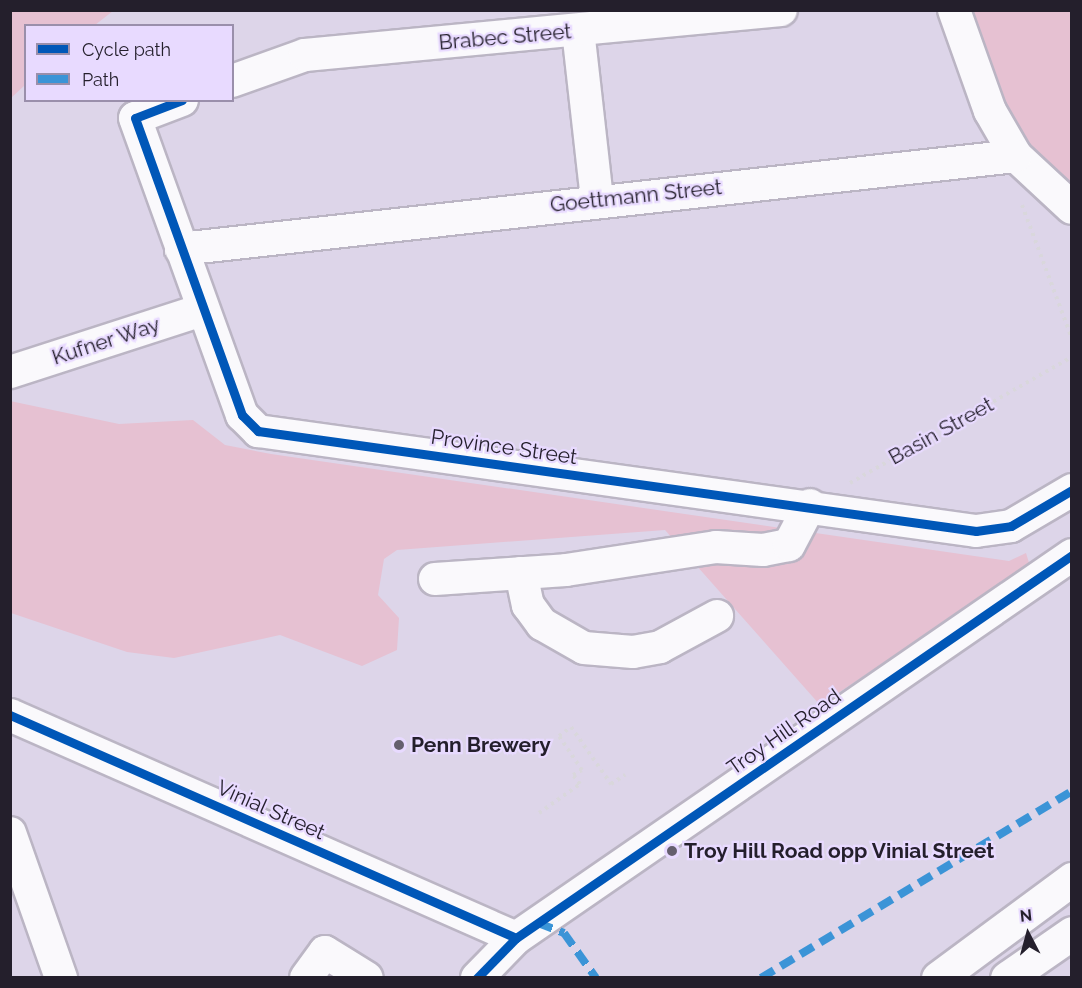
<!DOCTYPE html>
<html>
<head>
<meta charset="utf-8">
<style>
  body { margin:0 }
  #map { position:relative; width:1082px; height:988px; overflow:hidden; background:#ddd5e9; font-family:Raleway,sans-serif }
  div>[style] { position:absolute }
  .green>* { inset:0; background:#e6c1d2 }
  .path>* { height:4px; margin-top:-2px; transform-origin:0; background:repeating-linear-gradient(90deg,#d9d7dc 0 3px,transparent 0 7.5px) }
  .roads { filter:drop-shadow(2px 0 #bbb5c4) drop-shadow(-2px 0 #bbb5c4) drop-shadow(0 2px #bbb5c4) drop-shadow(0 -2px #bbb5c4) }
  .minor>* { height:32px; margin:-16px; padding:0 16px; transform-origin:16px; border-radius:16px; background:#faf9fc }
  .highway>* { height:33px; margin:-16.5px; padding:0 16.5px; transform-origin:16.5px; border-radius:16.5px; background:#faf9fc }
  .quiet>* { height:8px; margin-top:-4px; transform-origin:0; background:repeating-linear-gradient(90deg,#3b94d7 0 15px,transparent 0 23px) }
  .cycleway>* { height:9px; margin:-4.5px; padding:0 4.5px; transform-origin:4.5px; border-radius:4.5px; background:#0057b8 }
  .dots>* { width:16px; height:16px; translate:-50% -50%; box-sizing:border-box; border:3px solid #e8daff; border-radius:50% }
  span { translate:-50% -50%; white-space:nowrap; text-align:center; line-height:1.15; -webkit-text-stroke:4.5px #e8daff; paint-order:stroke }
  .street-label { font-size:21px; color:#241f2c }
  .poi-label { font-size:21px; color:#241f2c; font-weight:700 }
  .left { translate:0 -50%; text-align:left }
  .frame { position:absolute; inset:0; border:12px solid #241f2c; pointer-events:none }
  .legend { position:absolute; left:24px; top:24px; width:210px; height:78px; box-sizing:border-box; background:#e8daff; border:2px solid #9a8fab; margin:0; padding:8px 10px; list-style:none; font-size:18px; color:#241f2c }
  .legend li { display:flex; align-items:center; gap:12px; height:30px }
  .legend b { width:30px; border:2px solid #9a8fab }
  .north { position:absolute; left:998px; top:904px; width:60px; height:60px; -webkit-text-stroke:4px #e8daff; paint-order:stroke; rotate:354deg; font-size:16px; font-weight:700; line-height:24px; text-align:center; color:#241f2c }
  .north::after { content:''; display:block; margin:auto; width:21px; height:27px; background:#241f2c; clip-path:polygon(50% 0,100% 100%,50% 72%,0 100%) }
</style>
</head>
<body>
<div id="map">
  <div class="green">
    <i style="clip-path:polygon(11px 10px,112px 10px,113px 11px,95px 25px,26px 26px,25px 85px,11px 98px)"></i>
    <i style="clip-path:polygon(967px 11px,1071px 11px,1071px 191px,1033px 158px,996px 104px)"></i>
    <i style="clip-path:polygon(10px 401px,119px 424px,193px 420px,225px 445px,271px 454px,1009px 561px,1026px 553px,1030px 566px,820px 705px,665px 530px,397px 550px,384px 559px,378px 595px,399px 618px,397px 650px,362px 666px,280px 635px,174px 658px,127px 652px,11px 613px)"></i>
  </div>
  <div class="path">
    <i style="left:1022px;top:205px;width:143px;rotate:69.5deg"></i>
    <i style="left:850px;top:483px;width:255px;rotate:-29.6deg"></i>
    <i style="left:539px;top:813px;width:50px;rotate:-35.3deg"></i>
    <i style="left:580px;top:784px;width:11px;rotate:-128deg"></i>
    <i style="left:573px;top:775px;width:10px;rotate:-29deg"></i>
    <i style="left:582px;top:770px;width:41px;rotate:-124.1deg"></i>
    <i style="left:559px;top:736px;width:15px;rotate:-37deg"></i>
    <i style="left:571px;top:727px;width:70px;rotate:54.9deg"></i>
    <i style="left:611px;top:784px;width:17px;rotate:-33deg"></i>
  </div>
  <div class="roads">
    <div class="minor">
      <i style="left:954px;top:10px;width:107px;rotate:70.4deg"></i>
      <i style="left:990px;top:111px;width:52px;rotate:60deg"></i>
      <i style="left:1016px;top:156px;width:76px;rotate:42.9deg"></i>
      <i style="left:578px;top:30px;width:171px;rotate:83.6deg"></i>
      <i style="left:232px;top:81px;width:77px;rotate:-19.6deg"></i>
      <i style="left:305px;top:55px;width:478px;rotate:-5.4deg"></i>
      <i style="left:182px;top:100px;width:50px;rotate:159deg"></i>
      <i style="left:135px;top:118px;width:316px;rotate:70.2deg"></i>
      <i style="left:242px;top:415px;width:23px;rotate:45deg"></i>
      <i style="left:258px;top:431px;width:725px;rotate:7.93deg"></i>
      <i style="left:976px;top:531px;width:35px;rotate:-8deg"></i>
      <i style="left:1011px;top:526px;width:71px;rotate:-30.5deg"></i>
      <i style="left:181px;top:249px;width:840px;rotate:-6.36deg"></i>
      <i style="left:10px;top:372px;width:202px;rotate:-17.9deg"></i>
      <i style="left:521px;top:573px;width:33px;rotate:78deg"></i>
      <i style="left:528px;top:605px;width:24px;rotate:54deg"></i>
      <i style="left:542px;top:624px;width:48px;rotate:29.7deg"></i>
      <i style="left:584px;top:648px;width:49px;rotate:4.7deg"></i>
      <i style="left:633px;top:652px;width:27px;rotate:-10deg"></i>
      <i style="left:660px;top:647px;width:65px;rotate:-28.5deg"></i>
      <i style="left:435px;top:579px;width:131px;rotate:-3.9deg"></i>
      <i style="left:566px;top:570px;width:152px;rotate:-8.7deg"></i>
      <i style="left:716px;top:547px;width:47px;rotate:3.7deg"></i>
      <i style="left:763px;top:550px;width:26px;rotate:-11deg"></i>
      <i style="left:789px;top:545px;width:45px;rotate:-62.3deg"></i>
      <i style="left:10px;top:715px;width:553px;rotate:23.78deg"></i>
      <i style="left:10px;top:833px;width:154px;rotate:70.6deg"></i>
      <i style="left:306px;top:978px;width:32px;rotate:-54deg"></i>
      <i style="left:325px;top:952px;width:49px;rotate:31.8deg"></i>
      <i style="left:477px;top:978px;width:56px;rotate:-45.7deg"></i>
      <i style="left:516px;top:938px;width:675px;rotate:-34.56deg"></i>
    </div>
    <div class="highway">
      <i style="left:938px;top:978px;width:167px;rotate:-36.5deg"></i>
      <i style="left:1007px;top:978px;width:79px;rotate:-34.7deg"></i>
    </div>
  </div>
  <div class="quiet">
    <i style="left:538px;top:923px;width:28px;rotate:21deg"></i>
    <i style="left:564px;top:933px;width:55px;rotate:54.6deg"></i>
    <i style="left:761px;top:978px;width:363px;rotate:-31deg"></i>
  </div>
  <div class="cycleway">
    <i style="left:182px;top:100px;width:50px;rotate:159deg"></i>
    <i style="left:135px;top:118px;width:316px;rotate:70.2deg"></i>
    <i style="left:242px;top:415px;width:23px;rotate:45deg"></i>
    <i style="left:258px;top:431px;width:725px;rotate:7.93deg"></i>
    <i style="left:976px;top:531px;width:35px;rotate:-8deg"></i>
    <i style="left:1011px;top:526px;width:71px;rotate:-30.5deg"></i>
    <i style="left:10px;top:715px;width:553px;rotate:23.78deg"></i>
    <i style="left:477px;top:978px;width:56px;rotate:-45.7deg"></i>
    <i style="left:516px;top:938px;width:675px;rotate:-34.56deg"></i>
  </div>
  <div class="dots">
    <i style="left:399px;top:745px;background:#655f6e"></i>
    <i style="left:672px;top:851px;background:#655f6e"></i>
  </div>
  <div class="street-label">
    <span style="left:505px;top:37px;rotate:-5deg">Brabec Street</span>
    <span style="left:636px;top:196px;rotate:-6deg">Goettmann Street</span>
    <span style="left:106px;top:341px;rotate:-18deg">Kufner Way</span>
    <span style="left:941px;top:431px;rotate:-29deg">Basin Street</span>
    <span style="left:504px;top:447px;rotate:8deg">Province Street</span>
    <span style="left:784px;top:732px;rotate:-35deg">Troy Hill Road</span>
    <span style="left:271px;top:810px;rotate:24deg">Vinial Street</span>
  </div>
  <div class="poi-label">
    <span class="left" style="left:411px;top:745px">Penn Brewery</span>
    <span class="left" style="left:684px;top:851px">Troy Hill Road opp Vinial Street</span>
  </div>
  <div class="frame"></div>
  <ul class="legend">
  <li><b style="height:8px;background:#0057b8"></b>Cycle path</li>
  <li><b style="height:8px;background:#3b94d7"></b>Path</li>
  </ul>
  <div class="north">N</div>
</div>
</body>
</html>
